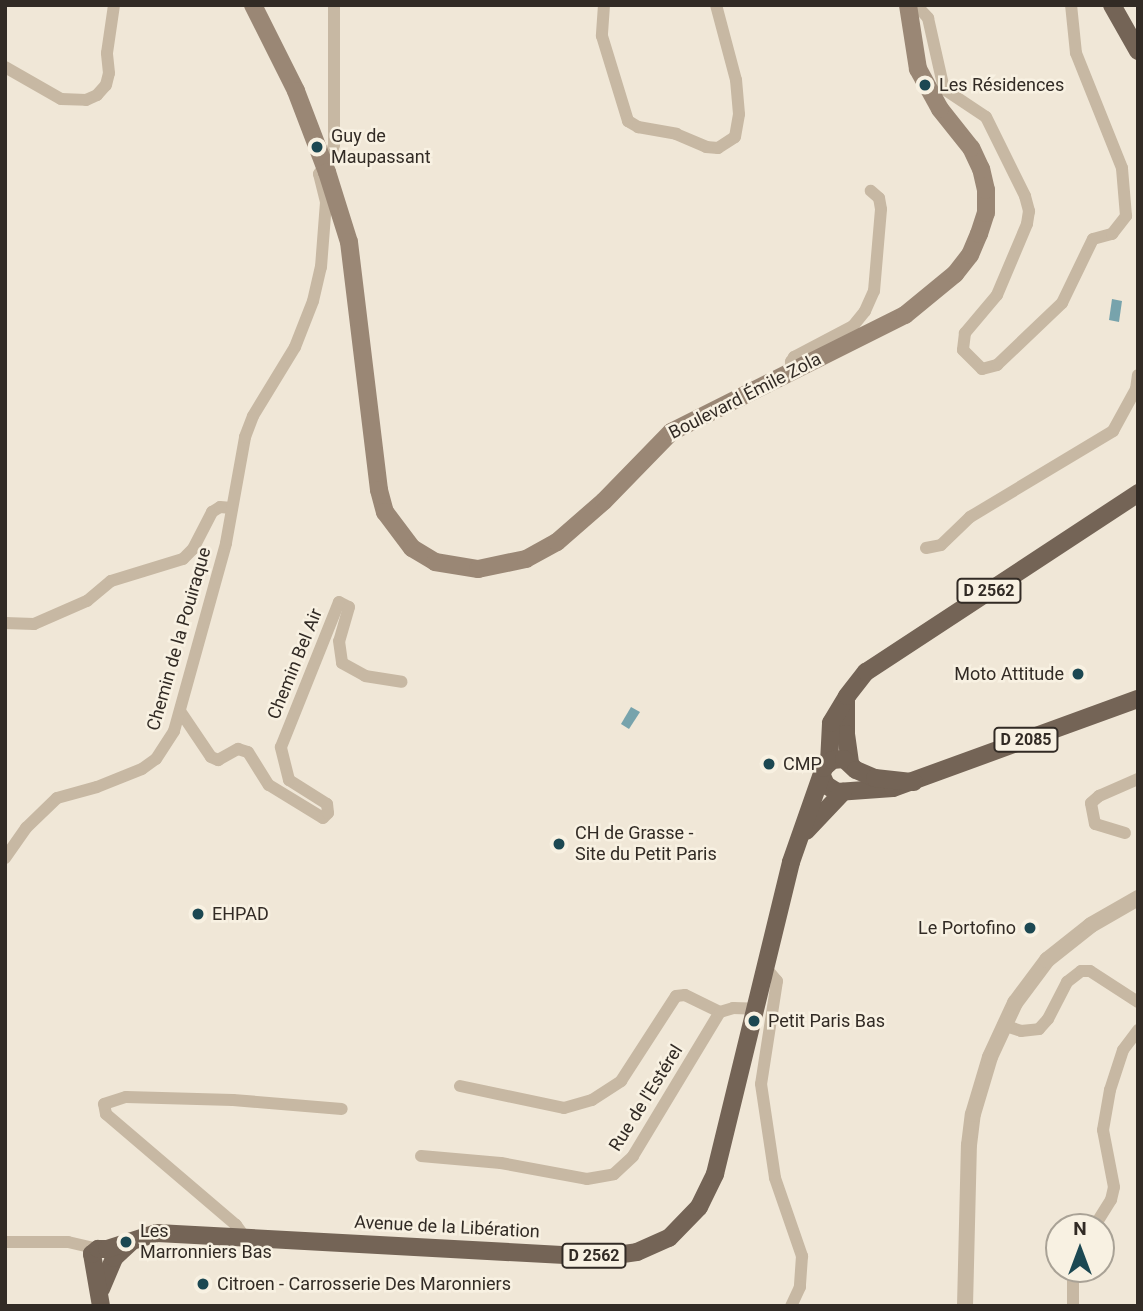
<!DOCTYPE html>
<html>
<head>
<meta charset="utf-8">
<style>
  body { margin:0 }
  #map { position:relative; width:1143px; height:1311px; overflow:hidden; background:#f0e7d7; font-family:Roboto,sans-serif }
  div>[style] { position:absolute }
  .water>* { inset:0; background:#77a3ac }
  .minor>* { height:12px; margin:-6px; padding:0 6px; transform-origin:6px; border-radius:6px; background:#c7b8a3 }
  .tertiary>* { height:16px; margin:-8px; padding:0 8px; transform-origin:8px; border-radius:8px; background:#c7b8a3 }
  .secondary>* { height:18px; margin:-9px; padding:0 9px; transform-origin:9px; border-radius:9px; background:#9a8775 }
  .primary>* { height:18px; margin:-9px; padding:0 9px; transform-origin:9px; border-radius:9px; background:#746456 }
  .dots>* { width:19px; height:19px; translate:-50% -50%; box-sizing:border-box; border:4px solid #f8f1e2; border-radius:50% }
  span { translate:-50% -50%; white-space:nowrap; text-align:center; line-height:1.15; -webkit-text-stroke:5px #f8f1e2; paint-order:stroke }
  .shield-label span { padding:2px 5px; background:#f8f1e2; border:2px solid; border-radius:5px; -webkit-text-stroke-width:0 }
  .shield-label { font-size:16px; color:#322b25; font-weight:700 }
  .poi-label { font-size:18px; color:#322b25 }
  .left { translate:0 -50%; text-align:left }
  .right { translate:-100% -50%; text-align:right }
  .street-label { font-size:18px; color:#322b25 }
  .frame { position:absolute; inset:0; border:7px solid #322b25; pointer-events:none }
  .north { position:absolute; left:1045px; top:1213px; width:70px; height:70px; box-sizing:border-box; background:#f8f1e2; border:2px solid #a9a296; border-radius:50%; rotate:0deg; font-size:19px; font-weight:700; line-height:28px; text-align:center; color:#322b25 }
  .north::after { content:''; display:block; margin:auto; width:24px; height:32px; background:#1c4852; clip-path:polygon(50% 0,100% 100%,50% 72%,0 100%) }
</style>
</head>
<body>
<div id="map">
  <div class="water">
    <i style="clip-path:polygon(1112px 299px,1122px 301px,1119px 322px,1109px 320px)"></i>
    <i style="clip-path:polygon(631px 707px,640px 712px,629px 729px,621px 724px)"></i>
  </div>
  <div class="minor">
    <i style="left:604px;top:5px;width:31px;rotate:94deg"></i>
    <i style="left:602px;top:36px;width:89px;rotate:73deg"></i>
    <i style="left:628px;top:121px;width:12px;rotate:31deg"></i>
    <i style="left:638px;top:127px;width:39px;rotate:10deg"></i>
    <i style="left:676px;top:134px;width:33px;rotate:23deg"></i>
    <i style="left:706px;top:147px;width:12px;rotate:5deg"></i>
    <i style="left:718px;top:148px;width:20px;rotate:-33deg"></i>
    <i style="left:735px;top:137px;width:23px;rotate:-80deg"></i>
    <i style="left:739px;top:114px;width:34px;rotate:-95deg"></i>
    <i style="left:736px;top:80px;width:78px;rotate:-104.9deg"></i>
    <i style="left:916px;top:5px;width:18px;rotate:47deg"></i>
    <i style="left:928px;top:18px;width:73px;rotate:77.3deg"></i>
    <i style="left:944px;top:89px;width:50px;rotate:33.7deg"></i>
    <i style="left:986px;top:117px;width:88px;rotate:63.7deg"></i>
    <i style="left:1025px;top:196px;width:16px;rotate:75deg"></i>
    <i style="left:1029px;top:211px;width:13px;rotate:99deg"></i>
    <i style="left:1027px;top:224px;width:77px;rotate:112.9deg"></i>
    <i style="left:997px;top:295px;width:50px;rotate:130.1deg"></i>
    <i style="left:965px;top:333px;width:17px;rotate:97deg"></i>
    <i style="left:963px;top:350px;width:27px;rotate:45deg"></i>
    <i style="left:982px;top:369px;width:16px;rotate:-15deg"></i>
    <i style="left:997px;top:365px;width:90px;rotate:-43.6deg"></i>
    <i style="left:1062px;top:303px;width:71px;rotate:-64.2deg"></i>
    <i style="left:1093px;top:239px;width:20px;rotate:-15deg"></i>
    <i style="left:1112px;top:234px;width:23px;rotate:-52deg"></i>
    <i style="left:1126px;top:216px;width:48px;rotate:-94.8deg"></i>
    <i style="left:1122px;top:168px;width:124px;rotate:-111.8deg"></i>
    <i style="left:1076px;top:53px;width:48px;rotate:-95.9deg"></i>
    <i style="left:5px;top:67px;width:64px;rotate:29.7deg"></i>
    <i style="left:61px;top:99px;width:25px;rotate:2deg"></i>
    <i style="left:86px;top:100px;width:12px;rotate:-24deg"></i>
    <i style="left:97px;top:95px;width:13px;rotate:-48deg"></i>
    <i style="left:106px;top:85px;width:12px;rotate:-76deg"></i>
    <i style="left:109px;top:73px;width:20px;rotate:-96deg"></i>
    <i style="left:107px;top:53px;width:49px;rotate:-81.7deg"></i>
    <i style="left:794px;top:369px;width:8px;rotate:-113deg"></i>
    <i style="left:791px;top:362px;width:6px;rotate:-59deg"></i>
    <i style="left:794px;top:357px;width:67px;rotate:-27.7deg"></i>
    <i style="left:853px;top:326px;width:19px;rotate:-51deg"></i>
    <i style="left:865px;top:311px;width:22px;rotate:-66deg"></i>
    <i style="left:874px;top:291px;width:82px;rotate:-85.1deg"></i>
    <i style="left:881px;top:209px;width:11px;rotate:-100deg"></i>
    <i style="left:879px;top:198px;width:11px;rotate:-139deg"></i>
    <i style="left:926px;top:548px;width:15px;rotate:-11deg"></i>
    <i style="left:941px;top:545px;width:40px;rotate:-44deg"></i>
    <i style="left:970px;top:517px;width:167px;rotate:-31deg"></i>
    <i style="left:1113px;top:431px;width:48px;rotate:-61.3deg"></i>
    <i style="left:1136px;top:389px;width:14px;rotate:-82deg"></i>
    <i style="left:5px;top:623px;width:29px;rotate:2deg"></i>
    <i style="left:34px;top:624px;width:58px;rotate:-23.5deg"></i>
    <i style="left:87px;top:601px;width:31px;rotate:-40deg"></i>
    <i style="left:111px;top:581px;width:75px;rotate:-17deg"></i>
    <i style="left:183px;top:559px;width:14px;rotate:-45deg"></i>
    <i style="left:193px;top:549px;width:42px;rotate:-62.8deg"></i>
    <i style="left:212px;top:512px;width:9px;rotate:-32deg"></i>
    <i style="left:220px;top:507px;width:12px;rotate:5deg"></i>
    <i style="left:180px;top:711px;width:55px;rotate:56deg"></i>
    <i style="left:211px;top:757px;width:8px;rotate:23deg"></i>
    <i style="left:218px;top:760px;width:23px;rotate:-29deg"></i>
    <i style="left:238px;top:749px;width:10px;rotate:17deg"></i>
    <i style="left:248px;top:752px;width:39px;rotate:58deg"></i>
    <i style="left:269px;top:785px;width:63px;rotate:31.4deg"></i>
    <i style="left:323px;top:818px;width:7px;rotate:-45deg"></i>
    <i style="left:328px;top:813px;width:9px;rotate:-96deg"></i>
    <i style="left:327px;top:804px;width:45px;rotate:-147.7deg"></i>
    <i style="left:289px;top:780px;width:34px;rotate:-104deg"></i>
    <i style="left:281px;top:747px;width:156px;rotate:-68.2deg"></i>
    <i style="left:339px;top:602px;width:11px;rotate:27deg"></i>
    <i style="left:349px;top:607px;width:35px;rotate:106deg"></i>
    <i style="left:339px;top:641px;width:22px;rotate:82deg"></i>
    <i style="left:342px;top:663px;width:26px;rotate:29deg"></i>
    <i style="left:365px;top:676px;width:37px;rotate:9deg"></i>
    <i style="left:1125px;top:833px;width:31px;rotate:-163deg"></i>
    <i style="left:1095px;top:824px;width:21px;rotate:-101deg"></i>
    <i style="left:1091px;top:803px;width:11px;rotate:-41deg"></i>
    <i style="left:1099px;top:796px;width:43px;rotate:-23.6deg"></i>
    <i style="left:5px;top:858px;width:37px;rotate:-55deg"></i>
    <i style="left:26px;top:828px;width:43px;rotate:-44.1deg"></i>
    <i style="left:57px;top:798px;width:41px;rotate:-15.4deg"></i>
    <i style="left:97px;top:787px;width:48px;rotate:-21.8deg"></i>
    <i style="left:142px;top:769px;width:17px;rotate:-36deg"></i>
    <i style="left:156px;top:759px;width:33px;rotate:-57deg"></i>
    <i style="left:174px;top:731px;width:195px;rotate:-74.5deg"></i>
    <i style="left:226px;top:543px;width:108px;rotate:-79.8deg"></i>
    <i style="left:245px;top:437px;width:22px;rotate:-69deg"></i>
    <i style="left:253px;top:416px;width:81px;rotate:-58.7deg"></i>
    <i style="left:295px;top:347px;width:49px;rotate:-68.6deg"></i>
    <i style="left:313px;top:301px;width:35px;rotate:-77deg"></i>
    <i style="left:321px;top:267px;width:65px;rotate:-85.6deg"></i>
    <i style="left:326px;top:202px;width:29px;rotate:-104deg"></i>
    <i style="left:319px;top:174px;width:19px;rotate:-55deg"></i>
    <i style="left:330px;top:158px;width:14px;rotate:-73deg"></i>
    <i style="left:334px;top:145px;width:140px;rotate:-90deg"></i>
    <i style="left:766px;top:968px;width:17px;rotate:50deg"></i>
    <i style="left:777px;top:981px;width:104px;rotate:98.8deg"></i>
    <i style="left:761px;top:1084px;width:95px;rotate:81.5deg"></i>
    <i style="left:775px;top:1178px;width:83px;rotate:70.9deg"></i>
    <i style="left:802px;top:1256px;width:31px;rotate:94deg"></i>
    <i style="left:800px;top:1287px;width:21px;rotate:115deg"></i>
    <i style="left:1003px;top:1025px;width:19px;rotate:18deg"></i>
    <i style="left:1021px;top:1031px;width:18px;rotate:-6deg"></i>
    <i style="left:1039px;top:1029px;width:13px;rotate:-48deg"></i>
    <i style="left:1048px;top:1019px;width:42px;rotate:-62.8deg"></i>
    <i style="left:1067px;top:982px;width:18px;rotate:-38deg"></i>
    <i style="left:1081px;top:971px;width:9px"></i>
    <i style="left:1090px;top:971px;width:57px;rotate:32.9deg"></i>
    <i style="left:460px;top:1086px;width:106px;rotate:11.9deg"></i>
    <i style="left:564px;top:1108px;width:29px;rotate:-16deg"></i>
    <i style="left:592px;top:1100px;width:35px;rotate:-33deg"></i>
    <i style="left:621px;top:1081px;width:101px;rotate:-57.1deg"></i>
    <i style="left:676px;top:996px;width:9px;rotate:-6deg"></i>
    <i style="left:685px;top:995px;width:39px;rotate:26deg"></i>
    <i style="left:421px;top:1156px;width:80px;rotate:5deg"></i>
    <i style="left:501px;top:1163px;width:87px;rotate:10.5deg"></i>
    <i style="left:587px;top:1179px;width:27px;rotate:-10deg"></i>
    <i style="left:614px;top:1174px;width:26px;rotate:-43deg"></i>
    <i style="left:633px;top:1156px;width:168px;rotate:-58.9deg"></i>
    <i style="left:720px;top:1012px;width:14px;rotate:-17deg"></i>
    <i style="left:733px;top:1008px;width:24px;rotate:2deg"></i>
    <i style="left:1094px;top:1227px;width:32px;rotate:-58deg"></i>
    <i style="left:1111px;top:1200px;width:13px;rotate:-77deg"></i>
    <i style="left:1114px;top:1187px;width:58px;rotate:-100.9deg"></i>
    <i style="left:1103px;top:1130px;width:41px;rotate:-80.1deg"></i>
    <i style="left:1110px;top:1090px;width:42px;rotate:-72deg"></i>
    <i style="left:1123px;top:1050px;width:25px;rotate:-53deg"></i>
    <i style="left:244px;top:1236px;width:14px;rotate:-126deg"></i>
    <i style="left:236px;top:1225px;width:171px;rotate:-139.5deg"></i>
    <i style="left:106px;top:1114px;width:10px;rotate:-101deg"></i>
    <i style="left:104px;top:1104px;width:23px;rotate:-18deg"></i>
    <i style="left:126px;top:1097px;width:107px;rotate:1.6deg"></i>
    <i style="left:233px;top:1100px;width:109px;rotate:4.7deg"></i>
    <i style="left:5px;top:1242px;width:63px"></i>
    <i style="left:68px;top:1242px;width:31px;rotate:13deg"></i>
    <i style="left:1073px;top:1306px;width:37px;rotate:-90deg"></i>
  </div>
  <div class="tertiary">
    <i style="left:965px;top:1306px;width:161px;rotate:-88.6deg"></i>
    <i style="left:969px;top:1145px;width:31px;rotate:-83deg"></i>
    <i style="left:973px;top:1114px;width:59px;rotate:-73.4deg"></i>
    <i style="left:990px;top:1057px;width:60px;rotate:-65.2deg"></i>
    <i style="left:1015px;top:1003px;width:54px;rotate:-53.3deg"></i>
    <i style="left:1047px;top:960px;width:56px;rotate:-38.5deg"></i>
    <i style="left:1091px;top:925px;width:54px;rotate:-29.9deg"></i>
  </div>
  <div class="secondary">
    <i style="left:253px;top:5px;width:96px;rotate:63.4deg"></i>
    <i style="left:296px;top:91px;width:87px;rotate:69.1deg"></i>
    <i style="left:327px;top:172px;width:73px;rotate:72.6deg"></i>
    <i style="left:349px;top:242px;width:250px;rotate:83.1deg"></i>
    <i style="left:379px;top:490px;width:23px;rotate:75deg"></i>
    <i style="left:385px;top:512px;width:45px;rotate:53.1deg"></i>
    <i style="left:412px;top:548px;width:27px;rotate:31deg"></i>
    <i style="left:435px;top:562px;width:44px;rotate:9.2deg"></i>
    <i style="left:478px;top:569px;width:49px;rotate:-11.8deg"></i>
    <i style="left:526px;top:559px;width:35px;rotate:-29deg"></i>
    <i style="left:557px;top:542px;width:62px;rotate:-41.1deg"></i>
    <i style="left:604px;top:501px;width:96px;rotate:-45.8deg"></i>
    <i style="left:671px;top:432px;width:262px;rotate:-26.6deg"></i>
    <i style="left:905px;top:315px;width:65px;rotate:-39.4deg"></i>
    <i style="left:955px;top:274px;width:24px;rotate:-52deg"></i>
    <i style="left:970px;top:255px;width:23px;rotate:-67deg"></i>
    <i style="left:979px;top:234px;width:22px;rotate:-72deg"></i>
    <i style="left:986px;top:213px;width:23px;rotate:-90deg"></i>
    <i style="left:986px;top:190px;width:22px;rotate:-103deg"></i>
    <i style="left:981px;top:169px;width:23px;rotate:-115deg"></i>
    <i style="left:971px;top:148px;width:50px;rotate:-128.5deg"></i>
    <i style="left:940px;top:109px;width:46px;rotate:-118.8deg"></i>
    <i style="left:918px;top:69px;width:65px;rotate:-98.9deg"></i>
  </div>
  <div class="primary">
    <i style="left:1112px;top:5px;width:53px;rotate:60.5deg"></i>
    <i style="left:846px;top:700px;width:34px;rotate:90deg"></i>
    <i style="left:846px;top:734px;width:28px;rotate:82deg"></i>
    <i style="left:829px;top:763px;width:40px;rotate:-87.1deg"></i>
    <i style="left:831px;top:723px;width:31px;rotate:-59deg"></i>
    <i style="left:847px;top:696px;width:31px;rotate:-52deg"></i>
    <i style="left:866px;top:672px;width:326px;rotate:-33.3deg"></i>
    <i style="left:823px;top:778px;width:8px;rotate:67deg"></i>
    <i style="left:826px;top:785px;width:13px;rotate:32deg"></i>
    <i style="left:837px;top:792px;width:56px;rotate:-4.1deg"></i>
    <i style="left:893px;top:788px;width:261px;rotate:-20deg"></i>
    <i style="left:806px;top:831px;width:54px;rotate:-46.5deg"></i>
    <i style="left:101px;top:1289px;width:34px;rotate:-67deg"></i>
    <i style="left:114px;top:1258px;width:22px;rotate:-43deg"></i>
    <i style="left:101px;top:1306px;width:53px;rotate:-99.8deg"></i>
    <i style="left:92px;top:1254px;width:8px;rotate:-40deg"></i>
    <i style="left:98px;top:1249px;width:9px"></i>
    <i style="left:107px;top:1249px;width:52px;rotate:-17.7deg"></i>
    <i style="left:157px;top:1233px;width:446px;rotate:3.1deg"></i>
    <i style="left:602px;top:1257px;width:35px;rotate:-8deg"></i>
    <i style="left:637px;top:1252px;width:35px;rotate:-24deg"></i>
    <i style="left:669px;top:1238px;width:43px;rotate:-45.9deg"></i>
    <i style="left:699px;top:1207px;width:37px;rotate:-64deg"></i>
    <i style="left:715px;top:1174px;width:321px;rotate:-76.3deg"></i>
    <i style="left:791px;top:862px;width:100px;rotate:-70.7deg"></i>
    <i style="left:824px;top:768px;width:11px;rotate:-45deg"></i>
    <i style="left:832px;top:760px;width:12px;rotate:-5deg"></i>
    <i style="left:844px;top:759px;width:16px;rotate:43deg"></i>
    <i style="left:856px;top:770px;width:21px;rotate:23deg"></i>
    <i style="left:875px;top:778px;width:39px;rotate:6deg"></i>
  </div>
  <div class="dots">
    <i style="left:925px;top:85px;background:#1c4852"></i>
    <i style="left:317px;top:147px;background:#1c4852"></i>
    <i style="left:1078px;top:674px;background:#1c4852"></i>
    <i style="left:769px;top:764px;background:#1c4852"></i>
    <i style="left:559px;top:844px;background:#1c4852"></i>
    <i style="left:198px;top:914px;background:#1c4852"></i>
    <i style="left:1030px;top:928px;background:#1c4852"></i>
    <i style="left:754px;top:1021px;background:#1c4852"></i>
    <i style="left:126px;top:1242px;background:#1c4852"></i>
    <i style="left:203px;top:1284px;background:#1c4852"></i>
  </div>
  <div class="shield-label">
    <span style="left:989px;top:591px">D 2562</span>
    <span style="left:1026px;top:740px">D 2085</span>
    <span style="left:594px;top:1256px">D 2562</span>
  </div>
  <div class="poi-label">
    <span class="left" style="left:939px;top:85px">Les Résidences</span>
    <span class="left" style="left:331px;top:147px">Guy de<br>Maupassant</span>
    <span class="right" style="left:1064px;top:674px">Moto Attitude</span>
    <span class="left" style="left:783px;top:764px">CMP</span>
    <span class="left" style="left:575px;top:844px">CH de Grasse -<br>Site du Petit Paris</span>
    <span class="left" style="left:212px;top:914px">EHPAD</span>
    <span class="right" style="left:1016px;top:928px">Le Portofino</span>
    <span class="left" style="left:768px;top:1021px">Petit Paris Bas</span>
    <span class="left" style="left:140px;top:1242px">Les<br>Marronniers Bas</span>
    <span class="left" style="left:217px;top:1284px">Citroen - Carrosserie Des Maronniers</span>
  </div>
  <div class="street-label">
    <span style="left:745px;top:396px;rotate:-27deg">Boulevard Émile Zola</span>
    <span style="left:179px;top:639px;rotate:-74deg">Chemin de la Pouiraque</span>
    <span style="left:295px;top:664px;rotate:-68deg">Chemin Bel Air</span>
    <span style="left:646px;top:1098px;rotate:-58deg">Rue de l'Estérel</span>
    <span style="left:447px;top:1227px;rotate:3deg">Avenue de la Libération</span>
  </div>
  <div class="frame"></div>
  <div class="north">N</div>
</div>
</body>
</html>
